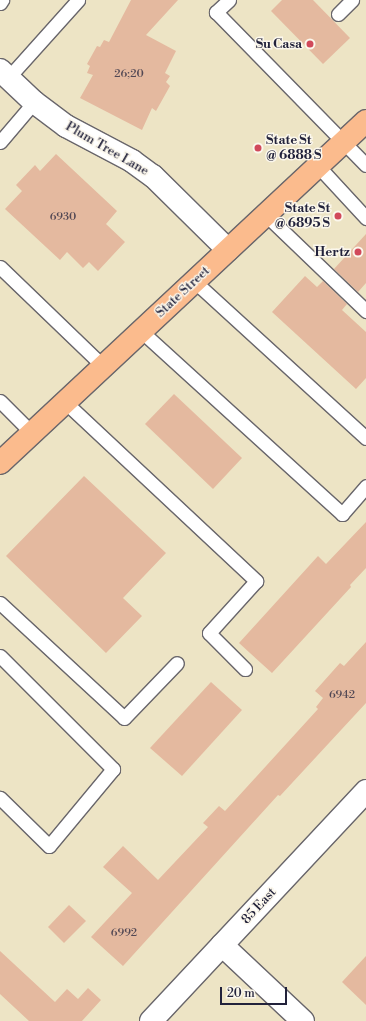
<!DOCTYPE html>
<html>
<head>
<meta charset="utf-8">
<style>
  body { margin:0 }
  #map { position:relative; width:366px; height:1021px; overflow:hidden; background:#ede4c5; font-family:"Libre Bodoni",serif }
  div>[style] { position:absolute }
  .building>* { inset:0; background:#e4b99f }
  .roads { filter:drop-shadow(1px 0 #69666b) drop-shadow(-1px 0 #69666b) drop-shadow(0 1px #69666b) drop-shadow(0 -1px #69666b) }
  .service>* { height:13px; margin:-6.5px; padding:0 6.5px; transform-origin:6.5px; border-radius:6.5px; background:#fff }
  .minor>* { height:22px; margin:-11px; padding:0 11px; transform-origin:11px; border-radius:11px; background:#fff }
  .primary>* { height:22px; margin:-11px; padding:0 11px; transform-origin:11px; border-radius:11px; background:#fbbb8d }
  .dots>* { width:11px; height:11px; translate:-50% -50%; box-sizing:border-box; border:2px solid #fbf7ec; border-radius:50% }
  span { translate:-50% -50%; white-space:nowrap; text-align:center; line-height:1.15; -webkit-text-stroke:3px #fbf7ec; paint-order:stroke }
  .number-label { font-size:11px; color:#524854 }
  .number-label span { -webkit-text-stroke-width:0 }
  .poi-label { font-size:13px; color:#22223b; font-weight:700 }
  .right { translate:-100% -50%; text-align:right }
  .left { translate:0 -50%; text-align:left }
  .street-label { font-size:13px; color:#22223b }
  .scale { position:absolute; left:220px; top:987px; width:67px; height:18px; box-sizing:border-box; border:2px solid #22223b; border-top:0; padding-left:5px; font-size:12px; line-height:14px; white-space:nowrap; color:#22223b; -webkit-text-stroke:3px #fbf7ec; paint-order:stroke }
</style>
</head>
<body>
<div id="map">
  <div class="building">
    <i style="clip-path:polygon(131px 0,178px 0,146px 35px,176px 51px,165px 73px,170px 76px,166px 82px,170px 86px,156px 111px,152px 108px,142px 130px,80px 98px,93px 75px,87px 73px,90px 66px,87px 64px,97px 46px,100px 47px,104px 40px,109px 42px)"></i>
    <i style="clip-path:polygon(282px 0,313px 0,350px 38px,323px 64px,271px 11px)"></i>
    <i style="clip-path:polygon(56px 154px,117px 211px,106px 224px,125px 242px,98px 271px,89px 262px,83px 268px,67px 252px,60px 260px,5px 209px,22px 191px,16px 185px,35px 165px,40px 171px)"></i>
    <i style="clip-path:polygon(366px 234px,366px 283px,358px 292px,334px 269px)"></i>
    <i style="clip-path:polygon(305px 276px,317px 287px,323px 281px,347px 304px,342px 310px,366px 332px,366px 378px,356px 389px,272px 312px)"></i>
    <i style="clip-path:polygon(174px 394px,242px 458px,213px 489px,145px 424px)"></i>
    <i style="clip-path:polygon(84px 476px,166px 553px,123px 598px,142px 616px,106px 653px,6px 556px)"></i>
    <i style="clip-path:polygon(366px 522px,366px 568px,350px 585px,351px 587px,272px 673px,239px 643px,318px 556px,326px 564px)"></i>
    <i style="clip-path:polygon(366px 642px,366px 703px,280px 796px,278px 795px,123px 966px,91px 937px,132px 893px,103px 867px,123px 846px,158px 880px,208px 827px,203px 823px,219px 806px,225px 811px,318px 709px,316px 707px,323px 698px,315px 691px,340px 663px,344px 666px)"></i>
    <i style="clip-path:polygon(211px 682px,242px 710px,182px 776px,150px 748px)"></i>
    <i style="clip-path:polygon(69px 905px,86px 921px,64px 943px,48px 927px)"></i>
    <i style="clip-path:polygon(0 951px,55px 1002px,67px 989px,78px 999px,88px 988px,101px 1000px,82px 1021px,29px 1021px,0 994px)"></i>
    <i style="clip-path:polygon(366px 956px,366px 1005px,342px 982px)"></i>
  </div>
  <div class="roads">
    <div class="service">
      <i style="left:229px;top:0;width:18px;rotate:137deg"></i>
      <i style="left:216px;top:12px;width:214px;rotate:45.6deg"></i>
      <i style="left:0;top:3px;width:4px;rotate:-56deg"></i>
      <i style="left:338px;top:14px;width:20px;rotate:-45deg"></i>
      <i style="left:8px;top:78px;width:105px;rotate:-48.1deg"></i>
      <i style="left:0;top:142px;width:52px;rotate:-49.6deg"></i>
      <i style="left:318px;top:166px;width:71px;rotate:47.3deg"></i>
      <i style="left:266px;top:215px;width:139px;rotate:43.8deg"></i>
      <i style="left:0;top:267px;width:143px;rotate:43.9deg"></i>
      <i style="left:194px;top:281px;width:233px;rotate:42.4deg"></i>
      <i style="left:141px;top:331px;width:272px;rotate:42.3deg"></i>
      <i style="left:342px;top:514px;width:37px;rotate:-49deg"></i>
      <i style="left:0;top:401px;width:45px;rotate:45deg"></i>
      <i style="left:65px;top:402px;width:262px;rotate:43.1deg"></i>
      <i style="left:256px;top:581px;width:70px;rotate:132.1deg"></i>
      <i style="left:209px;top:633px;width:51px;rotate:45deg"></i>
      <i style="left:0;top:603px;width:169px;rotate:42.8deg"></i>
      <i style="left:124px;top:718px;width:76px;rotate:-46.1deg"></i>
      <i style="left:0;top:656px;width:160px;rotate:45deg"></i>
      <i style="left:113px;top:769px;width:100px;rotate:129.7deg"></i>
      <i style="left:49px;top:846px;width:69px;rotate:-135.6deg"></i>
    </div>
    <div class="minor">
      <i style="left:0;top:70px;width:47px;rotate:43.3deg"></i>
      <i style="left:34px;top:102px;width:40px;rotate:37deg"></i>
      <i style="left:66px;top:126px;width:75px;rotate:27.9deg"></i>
      <i style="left:132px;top:161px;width:26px;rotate:36deg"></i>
      <i style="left:153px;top:176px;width:105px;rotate:44.6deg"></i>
      <i style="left:222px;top:945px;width:111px;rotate:43.2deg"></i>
      <i style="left:151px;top:1021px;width:315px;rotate:-46.9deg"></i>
    </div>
    <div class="primary">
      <i style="left:0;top:463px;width:501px;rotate:-43.06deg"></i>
    </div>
  </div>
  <div class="dots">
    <i style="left:310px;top:44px;background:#d1495b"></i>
    <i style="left:258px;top:148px;background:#d1495b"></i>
    <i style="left:338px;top:216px;background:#d1495b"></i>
    <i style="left:358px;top:252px;background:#d1495b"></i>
  </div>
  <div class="number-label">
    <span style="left:129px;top:74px">26;20</span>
    <span style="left:63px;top:217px">6930</span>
    <span style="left:342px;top:695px">6942</span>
    <span style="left:124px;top:933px">6992</span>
  </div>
  <div class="poi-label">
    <span class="right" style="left:302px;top:44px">Su Casa</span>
    <span class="left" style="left:266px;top:148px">State St<br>@ 6888 S</span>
    <span class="right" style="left:330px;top:216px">State St<br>@ 6895 S</span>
    <span class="right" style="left:350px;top:252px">Hertz</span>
  </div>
  <div class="street-label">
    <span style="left:107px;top:149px;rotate:30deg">Plum Tree Lane</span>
    <span style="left:183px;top:292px;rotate:-43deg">State Street</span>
    <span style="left:259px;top:906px;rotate:-47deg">85 East</span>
  </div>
  <div class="scale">20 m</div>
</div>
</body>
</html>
